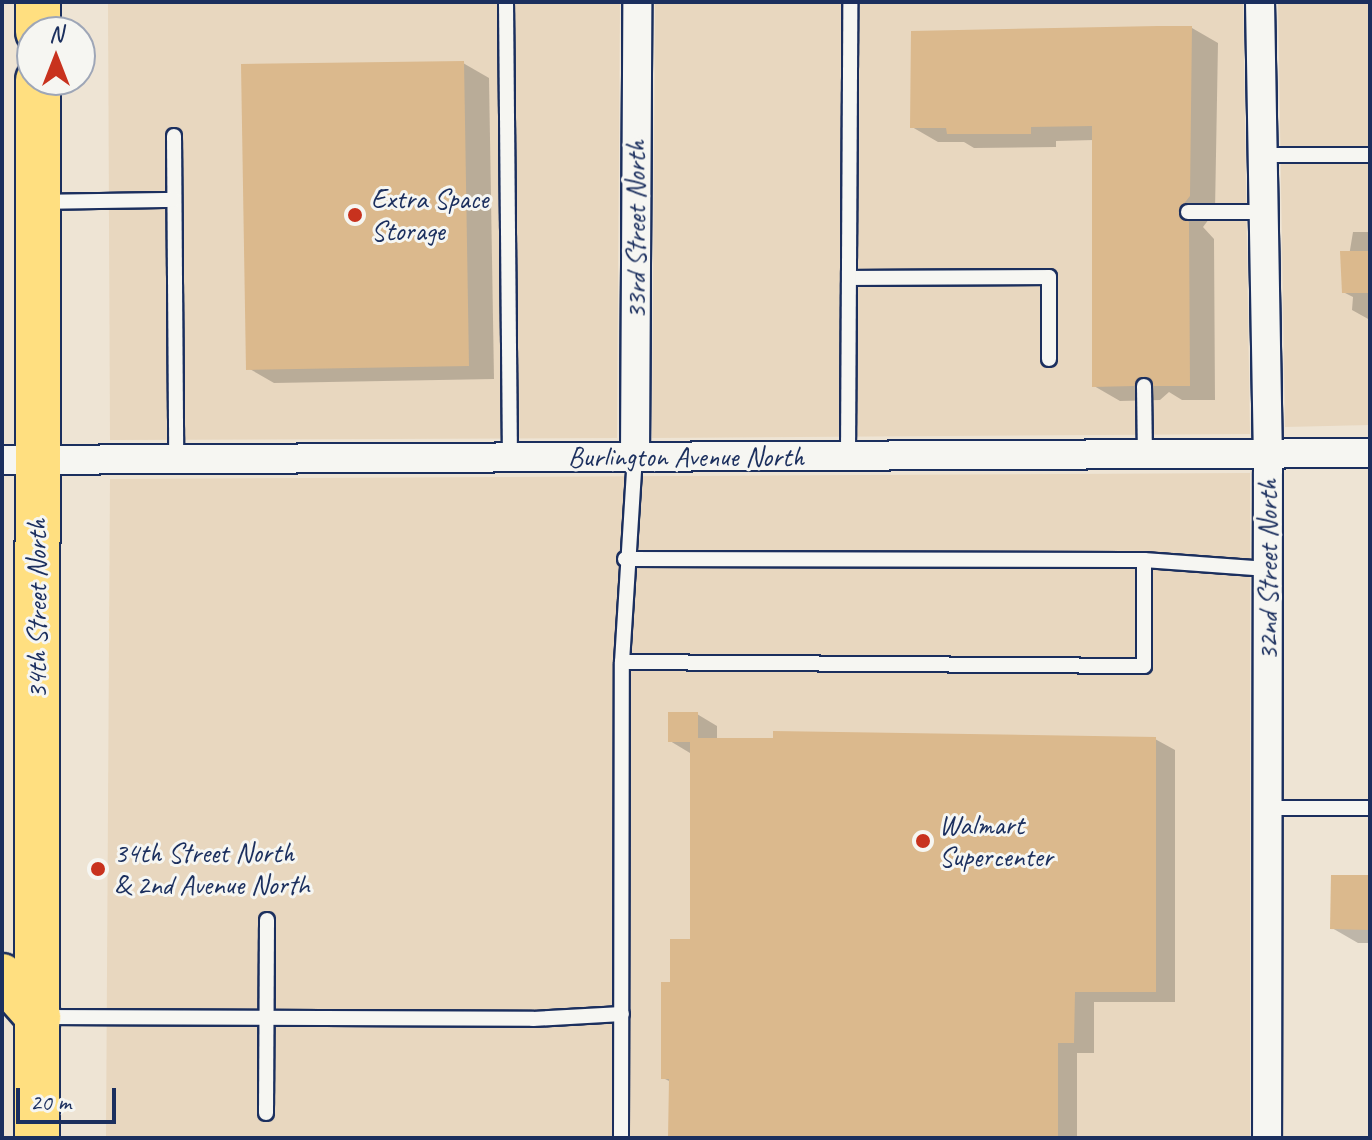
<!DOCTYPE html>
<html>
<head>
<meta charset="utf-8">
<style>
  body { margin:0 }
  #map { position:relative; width:1372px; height:1140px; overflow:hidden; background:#eee4d4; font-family:Caveat,sans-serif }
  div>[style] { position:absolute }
  .built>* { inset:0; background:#e8d7bf }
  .shadow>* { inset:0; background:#0003 }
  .building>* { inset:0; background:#dbb98d }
  .roads { filter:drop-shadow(2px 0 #1b2f5e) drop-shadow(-2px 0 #1b2f5e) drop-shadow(0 2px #1b2f5e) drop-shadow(0 -2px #1b2f5e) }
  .lane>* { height:14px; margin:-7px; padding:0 7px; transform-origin:7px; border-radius:7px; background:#f6f6f2 }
  .street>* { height:28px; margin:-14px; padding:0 14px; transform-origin:14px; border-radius:14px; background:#f6f6f2 }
  .highway>* { height:44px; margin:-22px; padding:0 22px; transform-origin:22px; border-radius:22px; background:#ffdf80 }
  .dots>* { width:22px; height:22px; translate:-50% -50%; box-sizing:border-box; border:4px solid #f6f6f2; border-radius:50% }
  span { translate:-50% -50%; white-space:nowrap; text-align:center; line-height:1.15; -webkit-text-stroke:6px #f6f6f2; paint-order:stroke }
  .poi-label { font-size:28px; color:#1b2f5e }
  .left { translate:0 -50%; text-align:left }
  .street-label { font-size:28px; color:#1b2f5e }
  .frame { position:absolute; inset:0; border:4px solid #1b2f5e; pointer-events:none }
  .north { position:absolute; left:16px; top:16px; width:80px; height:80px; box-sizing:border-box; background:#f6f6f2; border:2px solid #9ea6b7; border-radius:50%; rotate:0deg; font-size:22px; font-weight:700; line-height:32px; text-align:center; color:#1b2f5e }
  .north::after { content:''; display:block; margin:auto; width:28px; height:36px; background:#c8321e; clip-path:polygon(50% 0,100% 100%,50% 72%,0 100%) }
  .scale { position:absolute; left:16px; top:1088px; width:100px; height:36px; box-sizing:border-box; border:4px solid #1b2f5e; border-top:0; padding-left:10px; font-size:24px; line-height:28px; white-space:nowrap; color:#1b2f5e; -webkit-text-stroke:6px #f6f6f2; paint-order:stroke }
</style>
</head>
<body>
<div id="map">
  <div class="built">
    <i style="clip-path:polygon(108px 2px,620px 2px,617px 438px,110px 440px)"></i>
    <i style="clip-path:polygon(655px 2px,1243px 2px,1250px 434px,652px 438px)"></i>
    <i style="clip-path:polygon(1278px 2px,1370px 2px,1370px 425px,1285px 427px)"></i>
    <i style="clip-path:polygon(1250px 473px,1250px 1138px,106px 1138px,110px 479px)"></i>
  </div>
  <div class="shadow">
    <i style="clip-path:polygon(1192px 28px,1218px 43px,1215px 211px,1203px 227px,1214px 239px,1215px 400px,1182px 400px,1169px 392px,1160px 400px,1120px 401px,1094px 386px,1094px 140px,1056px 141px,1056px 147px,974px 148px,964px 142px,938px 142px,912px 127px)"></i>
    <i style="clip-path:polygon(463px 63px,489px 78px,494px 379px,274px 383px,248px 368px)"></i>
    <i style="clip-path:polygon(1353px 232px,1370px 232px,1370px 320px,1352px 310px,1353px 297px,1343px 292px)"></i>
    <i style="clip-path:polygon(697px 714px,717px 726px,717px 740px,1155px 739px,1175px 750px,1175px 1002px,1094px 1002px,1094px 1053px,1077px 1053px,1077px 1138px,670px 1138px,671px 1082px,663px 1078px,672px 984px,692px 941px,690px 753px,670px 741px)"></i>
    <i style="clip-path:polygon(1370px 877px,1370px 1138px,1369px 1138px,1369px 943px,1358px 943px,1332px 928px)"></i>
  </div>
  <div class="building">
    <i style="clip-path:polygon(1158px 26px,1192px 26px,1190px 196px,1178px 211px,1189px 222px,1190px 386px,1154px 386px,1145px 376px,1134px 386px,1092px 387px,1092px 126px,1031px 127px,1031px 134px,947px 134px,946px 128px,910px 128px,911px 31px)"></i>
    <i style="clip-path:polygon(464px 61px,469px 366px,246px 370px,241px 64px)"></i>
    <i style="clip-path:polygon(1340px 251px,1370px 251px,1370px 293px,1342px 293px)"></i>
    <i style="clip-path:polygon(668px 712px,698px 712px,698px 738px,773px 738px,773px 731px,1156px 737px,1156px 992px,1075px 992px,1074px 1043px,1058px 1043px,1058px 1138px,668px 1138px,669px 1079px,661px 1079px,661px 982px,670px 982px,670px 939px,690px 939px,690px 742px,668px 742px)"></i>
    <i style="clip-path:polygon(1331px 875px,1370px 875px,1370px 930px,1330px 929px)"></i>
  </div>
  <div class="roads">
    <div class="lane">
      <i style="left:506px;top:2px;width:456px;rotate:89.5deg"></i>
      <i style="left:174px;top:136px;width:324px;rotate:89.6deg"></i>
      <i style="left:1262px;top:155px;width:108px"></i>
      <i style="left:41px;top:202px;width:133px;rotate:-0.9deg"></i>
      <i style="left:1188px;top:212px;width:75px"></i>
      <i style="left:849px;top:278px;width:200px;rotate:-0.3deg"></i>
      <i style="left:1049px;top:277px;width:82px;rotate:90deg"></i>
      <i style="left:1144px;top:386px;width:68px;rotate:89.2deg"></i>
      <i style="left:848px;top:456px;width:454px;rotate:-89.7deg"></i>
      <i style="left:625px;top:559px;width:519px;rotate:0.11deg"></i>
      <i style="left:1144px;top:560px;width:124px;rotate:4.2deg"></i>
      <i style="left:622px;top:662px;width:522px;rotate:0.44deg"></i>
      <i style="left:1144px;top:666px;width:106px;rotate:-90deg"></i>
      <i style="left:1268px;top:808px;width:102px"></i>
      <i style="left:42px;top:1017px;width:491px;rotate:0.2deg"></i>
      <i style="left:533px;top:1019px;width:89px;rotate:-3.2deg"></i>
      <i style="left:266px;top:1113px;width:193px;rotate:-89.7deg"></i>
      <i style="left:621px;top:1138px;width:476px;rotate:-89.9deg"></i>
      <i style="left:622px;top:662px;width:205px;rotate:-86.4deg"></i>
    </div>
    <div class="street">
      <i style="left:1260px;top:2px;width:451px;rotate:89deg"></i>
      <i style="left:1268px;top:453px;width:685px;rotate:90.08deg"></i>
      <i style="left:635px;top:457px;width:455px;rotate:-89.7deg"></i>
      <i style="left:2px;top:460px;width:1368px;rotate:-0.29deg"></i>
    </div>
    <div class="highway">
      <i style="left:38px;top:32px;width:30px;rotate:-90deg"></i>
      <i style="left:2px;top:976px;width:55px;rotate:48.7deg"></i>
      <i style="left:37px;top:1138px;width:1058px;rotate:-89.95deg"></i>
    </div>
  </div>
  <div class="dots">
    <i style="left:355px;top:215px;background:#c8321e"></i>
    <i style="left:923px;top:841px;background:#c8321e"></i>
    <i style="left:98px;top:869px;background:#c8321e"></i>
  </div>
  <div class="poi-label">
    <span class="left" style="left:371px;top:215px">Extra Space<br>Storage</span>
    <span class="left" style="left:939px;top:841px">Walmart<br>Supercenter</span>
    <span class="left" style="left:114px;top:869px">34th Street North<br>&amp; 2nd Avenue North</span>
  </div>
  <div class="street-label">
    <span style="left:636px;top:230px;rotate:-90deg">33rd Street North</span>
    <span style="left:686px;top:457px">Burlington Avenue North</span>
    <span style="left:1268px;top:570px;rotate:-90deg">32nd Street North</span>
    <span style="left:37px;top:609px;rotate:-90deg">34th Street North</span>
  </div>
  <div class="frame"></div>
  <div class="north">N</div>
  <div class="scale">20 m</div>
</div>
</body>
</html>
